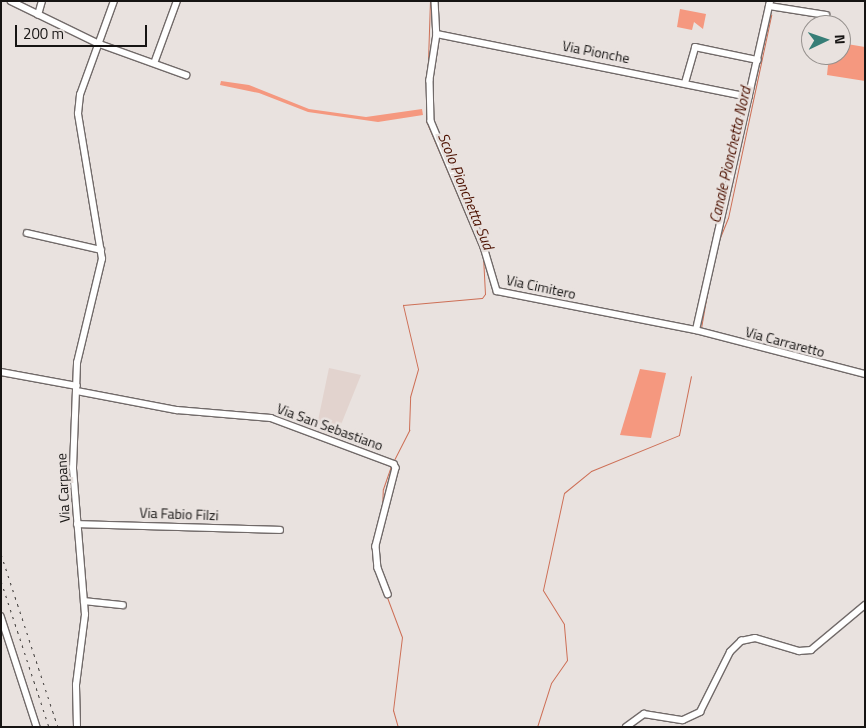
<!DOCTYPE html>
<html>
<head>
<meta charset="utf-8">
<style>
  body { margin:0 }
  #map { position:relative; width:866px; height:728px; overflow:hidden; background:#e9e2df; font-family:"Titillium Web",sans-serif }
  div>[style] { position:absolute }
  .built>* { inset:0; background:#e2d3ce }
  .green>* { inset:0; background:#f5987f }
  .stream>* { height:1px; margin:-0.5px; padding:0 0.5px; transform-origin:0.5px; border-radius:0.5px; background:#cd6f56 }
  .roads { filter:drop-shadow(1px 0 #716a69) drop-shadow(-1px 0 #716a69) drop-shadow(0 1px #716a69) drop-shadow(0 -1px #716a69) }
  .minor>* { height:5.5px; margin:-2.75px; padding:0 2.75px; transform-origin:2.75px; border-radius:2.75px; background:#fff }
  .rail>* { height:1px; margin-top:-0.5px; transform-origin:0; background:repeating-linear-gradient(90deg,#43403e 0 2.5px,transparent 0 7.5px) }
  span { translate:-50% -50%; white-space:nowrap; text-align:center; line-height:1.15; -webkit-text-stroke:5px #e9e2df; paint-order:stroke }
  .street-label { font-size:14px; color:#161413 }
  .water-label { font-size:15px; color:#4d1202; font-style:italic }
  .frame { position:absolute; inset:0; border:2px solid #161413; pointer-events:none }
  .north { position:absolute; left:801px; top:15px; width:50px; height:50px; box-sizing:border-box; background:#e9e2df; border:1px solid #95908d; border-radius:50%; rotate:87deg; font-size:14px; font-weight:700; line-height:20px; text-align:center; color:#161413 }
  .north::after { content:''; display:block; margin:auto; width:18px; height:22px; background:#377e77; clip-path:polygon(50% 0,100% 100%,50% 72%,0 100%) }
  .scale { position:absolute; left:15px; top:25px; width:132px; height:22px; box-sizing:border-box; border:2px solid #161413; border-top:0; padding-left:6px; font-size:15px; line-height:18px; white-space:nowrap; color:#161413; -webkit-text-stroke:4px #e9e2df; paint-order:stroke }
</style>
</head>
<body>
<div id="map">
  <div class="built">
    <i style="clip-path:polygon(329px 368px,361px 375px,336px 437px,316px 430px)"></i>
  </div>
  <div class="green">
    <i style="clip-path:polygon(680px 9px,706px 14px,703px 29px,694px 22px,692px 30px,677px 27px)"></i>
    <i style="clip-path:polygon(841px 43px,865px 47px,865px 81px,827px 75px,829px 55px,841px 55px)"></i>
    <i style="clip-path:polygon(221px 81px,249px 85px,309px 109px,366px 117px,422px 109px,423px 115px,378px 122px,308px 112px,259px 93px,220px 85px)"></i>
    <i style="clip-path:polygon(640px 369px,666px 373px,651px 438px,620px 435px)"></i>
  </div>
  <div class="stream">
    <i style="left:719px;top:240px;width:24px;rotate:-68deg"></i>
    <i style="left:728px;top:218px;width:208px;rotate:-78deg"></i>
    <i style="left:701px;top:328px;width:41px;rotate:-80.1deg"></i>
    <i style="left:394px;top:460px;width:34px;rotate:-63deg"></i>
    <i style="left:409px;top:430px;width:33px;rotate:-88deg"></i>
    <i style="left:410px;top:397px;width:29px;rotate:-74deg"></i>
    <i style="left:418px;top:369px;width:66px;rotate:-103.2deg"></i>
    <i style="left:403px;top:305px;width:79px;rotate:-5.1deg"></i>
    <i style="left:482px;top:298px;width:5px;rotate:-53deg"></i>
    <i style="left:485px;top:294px;width:39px;rotate:-93deg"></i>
    <i style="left:483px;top:255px;width:146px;rotate:-113deg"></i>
    <i style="left:426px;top:121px;width:120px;rotate:-88.1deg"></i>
    <i style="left:382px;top:512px;width:23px;rotate:-88deg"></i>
    <i style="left:383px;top:489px;width:24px;rotate:-71deg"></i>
    <i style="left:377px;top:532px;width:28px;rotate:98deg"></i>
    <i style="left:373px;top:560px;width:82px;rotate:69.4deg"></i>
    <i style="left:402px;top:637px;width:74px;rotate:97deg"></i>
    <i style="left:393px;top:710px;width:18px;rotate:74deg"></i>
    <i style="left:537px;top:727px;width:46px;rotate:-72.3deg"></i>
    <i style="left:551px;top:683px;width:28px;rotate:-55deg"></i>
    <i style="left:567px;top:660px;width:36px;rotate:-95deg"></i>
    <i style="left:564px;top:624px;width:40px;rotate:-122deg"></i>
    <i style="left:543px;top:590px;width:99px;rotate:-77.8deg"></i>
    <i style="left:564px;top:493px;width:35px;rotate:-39deg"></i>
    <i style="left:591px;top:471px;width:95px;rotate:-22.2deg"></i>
    <i style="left:679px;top:435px;width:60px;rotate:-78.5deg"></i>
  </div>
  <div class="roads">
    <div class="minor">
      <i style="left:11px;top:1px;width:96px;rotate:26deg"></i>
      <i style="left:97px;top:43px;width:95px;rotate:19.8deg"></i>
      <i style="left:435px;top:1px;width:33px;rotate:87deg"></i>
      <i style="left:437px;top:34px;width:47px;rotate:98.7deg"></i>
      <i style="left:430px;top:80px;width:41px;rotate:88.6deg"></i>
      <i style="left:431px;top:121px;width:137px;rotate:67.2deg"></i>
      <i style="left:484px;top:247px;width:46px;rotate:73.5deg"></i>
      <i style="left:497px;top:291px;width:203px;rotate:11.1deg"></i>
      <i style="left:696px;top:330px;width:175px;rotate:14.6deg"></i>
      <i style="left:769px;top:6px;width:58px;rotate:9deg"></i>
      <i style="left:38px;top:15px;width:15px;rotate:-74deg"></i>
      <i style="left:437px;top:34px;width:318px;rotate:11.4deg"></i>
      <i style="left:155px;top:61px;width:64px;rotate:-69.9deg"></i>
      <i style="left:685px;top:83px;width:37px;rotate:-74deg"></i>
      <i style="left:695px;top:47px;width:64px;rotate:11.7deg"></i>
      <i style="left:27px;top:233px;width:76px;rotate:12.9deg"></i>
      <i style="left:696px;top:330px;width:337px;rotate:-77.3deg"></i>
      <i style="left:1px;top:372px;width:77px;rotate:10.4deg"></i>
      <i style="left:77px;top:391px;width:102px;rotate:10.8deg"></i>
      <i style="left:177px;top:410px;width:94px;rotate:4.9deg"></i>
      <i style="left:271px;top:418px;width:131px;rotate:20.5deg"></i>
      <i style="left:394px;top:464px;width:4px;rotate:63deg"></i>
      <i style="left:396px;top:468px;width:81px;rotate:104.4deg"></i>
      <i style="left:376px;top:546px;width:22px;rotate:85deg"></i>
      <i style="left:378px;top:568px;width:28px;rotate:69deg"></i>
      <i style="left:77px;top:524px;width:203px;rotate:1.7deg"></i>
      <i style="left:84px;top:601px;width:39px;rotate:6deg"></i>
      <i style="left:1px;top:616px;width:117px;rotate:72deg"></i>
      <i style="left:77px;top:727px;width:42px;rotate:-91.4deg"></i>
      <i style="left:76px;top:685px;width:71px;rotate:-82.7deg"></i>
      <i style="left:85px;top:615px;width:147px;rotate:-94.7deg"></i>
      <i style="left:73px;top:468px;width:105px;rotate:-87.8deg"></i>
      <i style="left:77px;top:363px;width:107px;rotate:-76.5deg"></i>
      <i style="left:102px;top:259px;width:147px;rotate:-99.4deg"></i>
      <i style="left:78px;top:114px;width:19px;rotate:-84deg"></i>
      <i style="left:80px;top:95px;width:100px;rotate:-70.1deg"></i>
      <i style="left:626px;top:727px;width:22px;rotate:-36deg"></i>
      <i style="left:644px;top:714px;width:39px;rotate:9deg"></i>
      <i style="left:683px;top:720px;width:19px;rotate:-25deg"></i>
      <i style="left:700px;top:712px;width:67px;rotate:-63.4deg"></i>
      <i style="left:730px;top:652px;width:16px;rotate:-45deg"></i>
      <i style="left:741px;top:641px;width:14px;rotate:-12deg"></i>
      <i style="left:755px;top:638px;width:46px;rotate:16.5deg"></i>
      <i style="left:799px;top:651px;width:12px;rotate:-5deg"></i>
      <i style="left:811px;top:650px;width:70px;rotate:-39.8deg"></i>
    </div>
  </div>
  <div class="rail">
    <i style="left:1px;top:554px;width:182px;rotate:71.8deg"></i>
    <i style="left:1px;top:581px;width:154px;rotate:71.8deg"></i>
  </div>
  <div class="street-label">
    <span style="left:596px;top:52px;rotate:11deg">Via Pionche</span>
    <span style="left:541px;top:287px;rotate:12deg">Via Cimitero</span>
    <span style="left:785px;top:342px;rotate:15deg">Via Carraretto</span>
    <span style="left:330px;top:427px;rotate:20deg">Via San Sebastiano</span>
    <span style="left:63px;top:488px;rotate:-93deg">Via Carpane</span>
    <span style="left:179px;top:514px;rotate:2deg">Via Fabio Filzi</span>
  </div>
  <div class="water-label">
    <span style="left:730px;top:155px;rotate:-77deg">Canale Pionchetta Nord</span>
    <span style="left:466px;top:191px;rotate:68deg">Scolo Pionchetta Sud</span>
  </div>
  <div class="frame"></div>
  <div class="north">N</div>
  <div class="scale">200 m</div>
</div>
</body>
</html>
